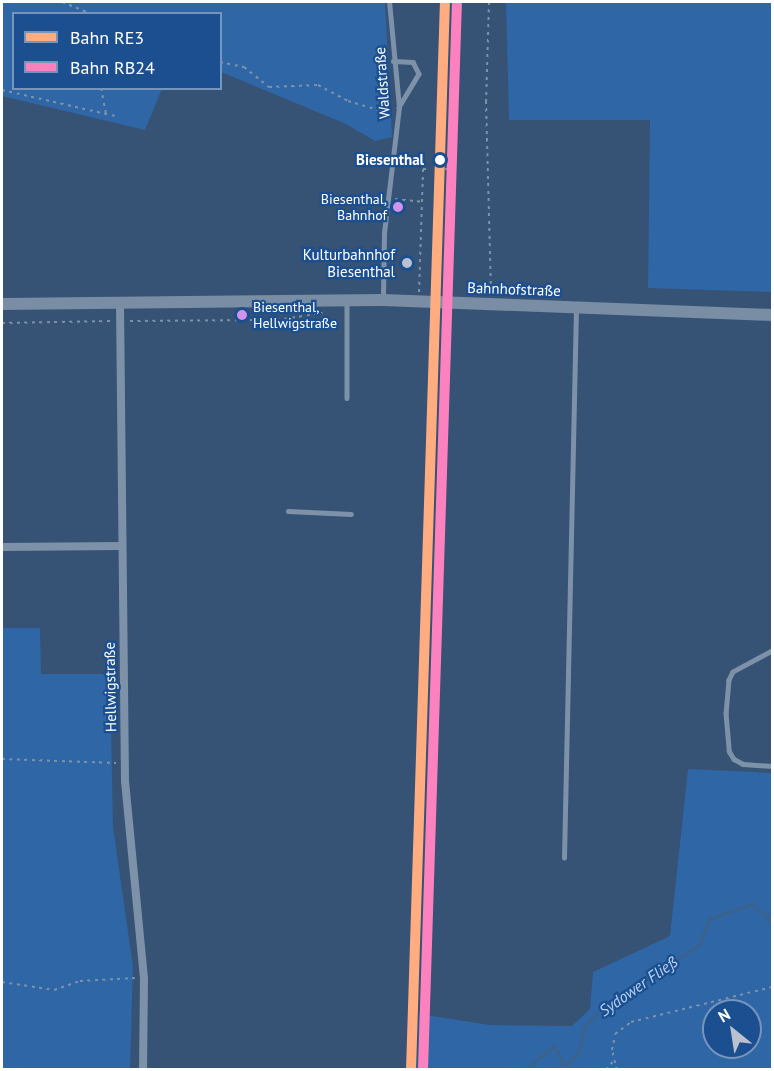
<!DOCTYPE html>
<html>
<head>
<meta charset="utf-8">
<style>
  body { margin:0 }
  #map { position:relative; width:774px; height:1071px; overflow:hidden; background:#365274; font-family:"PT Sans",sans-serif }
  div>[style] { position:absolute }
  .green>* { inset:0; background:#2f66a5 }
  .stream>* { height:3px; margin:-1.5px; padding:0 1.5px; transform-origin:1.5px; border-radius:1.5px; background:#3b618d }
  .path>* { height:2px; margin-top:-1px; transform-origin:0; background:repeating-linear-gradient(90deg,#7d92a8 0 3px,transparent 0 7.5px) }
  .service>* { height:4.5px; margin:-2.25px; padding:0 2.25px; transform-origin:2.25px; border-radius:2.25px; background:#7d92a8 }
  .minor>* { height:8px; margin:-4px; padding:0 4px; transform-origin:4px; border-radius:4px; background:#7d92a8 }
  .secondary>* { height:12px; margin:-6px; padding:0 6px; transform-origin:6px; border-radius:6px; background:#798da4 }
  .rail-1>* { height:10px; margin:-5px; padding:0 5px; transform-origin:5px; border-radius:5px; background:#ffac80 }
  .rail-2>* { height:10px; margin:-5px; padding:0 5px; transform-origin:5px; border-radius:5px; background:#fc82bf }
  .dots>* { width:16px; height:16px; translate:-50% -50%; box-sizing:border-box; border:3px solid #1b4f8f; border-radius:50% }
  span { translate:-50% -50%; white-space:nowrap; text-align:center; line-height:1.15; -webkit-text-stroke:4.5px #1b4f8f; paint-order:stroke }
  .bus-label { font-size:14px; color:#fff }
  .right { translate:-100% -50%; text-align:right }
  .left { translate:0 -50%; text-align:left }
  .street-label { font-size:15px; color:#fff }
  .stop-label { font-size:15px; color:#fff; font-weight:700 }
  .poi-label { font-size:15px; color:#fff }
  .water-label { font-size:16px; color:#b5d3f5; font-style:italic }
  .frame { position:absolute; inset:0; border:3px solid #fff; pointer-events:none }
  .legend { position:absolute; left:12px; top:12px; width:210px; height:78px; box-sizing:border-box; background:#1b4f8f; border:2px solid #7695bc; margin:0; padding:8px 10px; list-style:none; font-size:18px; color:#fff }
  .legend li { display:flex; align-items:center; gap:12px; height:30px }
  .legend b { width:30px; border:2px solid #7695bc }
  .north { position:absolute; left:702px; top:999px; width:60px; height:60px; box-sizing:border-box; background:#1b4f8f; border:2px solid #7695bc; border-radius:50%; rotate:330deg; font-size:16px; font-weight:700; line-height:24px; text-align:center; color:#fff }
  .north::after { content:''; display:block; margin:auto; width:21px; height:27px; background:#b9c2ce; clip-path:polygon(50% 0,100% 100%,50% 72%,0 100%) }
</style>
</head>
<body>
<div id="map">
  <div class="green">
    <i style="clip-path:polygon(2px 2px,385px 2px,392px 137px,375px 141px,346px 124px,221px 72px,220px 14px,14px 14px,14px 88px,162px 89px,145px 130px,2px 96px)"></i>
    <i style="clip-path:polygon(506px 2px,772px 2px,772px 292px,648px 288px,650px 120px,509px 120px)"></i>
    <i style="clip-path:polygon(2px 628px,40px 628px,41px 674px,110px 674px,113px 827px,133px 967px,130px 1069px,2px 1069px)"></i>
    <i style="clip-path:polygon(evenodd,688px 769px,772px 773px,772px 1069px,417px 1069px,419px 1014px,490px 1025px,572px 1026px,590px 1009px,593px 972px,670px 936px,688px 769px,714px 1011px,750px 1011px,750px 1047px,714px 1047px,714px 1011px)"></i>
  </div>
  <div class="stream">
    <i style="left:525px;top:1070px;width:38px;rotate:-40deg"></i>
    <i style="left:554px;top:1046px;width:21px;rotate:62deg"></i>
    <i style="left:564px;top:1065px;width:16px;rotate:-38deg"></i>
    <i style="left:577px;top:1055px;width:31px;rotate:-75deg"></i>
    <i style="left:585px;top:1025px;width:35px;rotate:-43deg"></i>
    <i style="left:611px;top:1001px;width:106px;rotate:-32.6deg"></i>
    <i style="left:700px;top:944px;width:27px;rotate:-70deg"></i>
    <i style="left:709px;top:919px;width:46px;rotate:-19.2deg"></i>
    <i style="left:752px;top:904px;width:27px;rotate:42deg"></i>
  </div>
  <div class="path">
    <i style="left:62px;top:2px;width:32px;rotate:22deg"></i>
    <i style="left:489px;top:2px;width:99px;rotate:91.7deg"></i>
    <i style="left:486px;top:101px;width:192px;rotate:88.5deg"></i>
    <i style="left:220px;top:62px;width:25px;rotate:12deg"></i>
    <i style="left:244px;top:67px;width:32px;rotate:39deg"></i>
    <i style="left:269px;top:87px;width:49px;rotate:-2.3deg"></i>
    <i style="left:318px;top:85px;width:34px;rotate:28deg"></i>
    <i style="left:348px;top:101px;width:46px;rotate:16.5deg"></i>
    <i style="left:101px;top:88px;width:26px;rotate:79deg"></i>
    <i style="left:2px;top:90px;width:116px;rotate:13deg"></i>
    <i style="left:445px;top:169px;width:8px"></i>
    <i style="left:453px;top:169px;width:124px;rotate:91.4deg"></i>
    <i style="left:395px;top:199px;width:27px;rotate:6deg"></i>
    <i style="left:419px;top:292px;width:123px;rotate:-88.1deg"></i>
    <i style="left:423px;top:169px;width:5px"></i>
    <i style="left:130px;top:321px;width:147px;rotate:-0.4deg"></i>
    <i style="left:277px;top:320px;width:46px;rotate:-8.8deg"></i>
    <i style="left:2px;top:323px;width:110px;rotate:-1deg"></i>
    <i style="left:2px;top:759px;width:114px;rotate:2deg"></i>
    <i style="left:2px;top:982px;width:53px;rotate:8.7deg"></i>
    <i style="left:54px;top:990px;width:28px;rotate:-19deg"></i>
    <i style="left:80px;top:981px;width:55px;rotate:-3.1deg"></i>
    <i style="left:606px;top:1070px;width:14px;rotate:-51deg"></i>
    <i style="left:617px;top:1070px;width:21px;rotate:-104deg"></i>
    <i style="left:612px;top:1050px;width:16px;rotate:-79deg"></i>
    <i style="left:615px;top:1034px;width:20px;rotate:-37deg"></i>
    <i style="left:631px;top:1022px;width:145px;rotate:-13.9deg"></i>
  </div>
  <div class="service">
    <i style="left:393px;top:61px;width:20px;rotate:3deg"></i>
    <i style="left:413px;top:62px;width:13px;rotate:63deg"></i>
    <i style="left:419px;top:74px;width:39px;rotate:121deg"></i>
    <i style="left:383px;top:297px;width:64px;rotate:-89.1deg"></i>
    <i style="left:384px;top:233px;width:127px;rotate:-83.2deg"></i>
    <i style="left:399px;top:107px;width:105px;rotate:-95.4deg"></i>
    <i style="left:347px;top:302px;width:96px;rotate:90deg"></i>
    <i style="left:288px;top:511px;width:63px;rotate:2.7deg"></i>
    <i style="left:772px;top:651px;width:44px;rotate:151.7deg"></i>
    <i style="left:733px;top:672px;width:9px;rotate:117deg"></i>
    <i style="left:729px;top:680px;width:33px;rotate:95deg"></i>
    <i style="left:726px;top:713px;width:38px;rotate:85deg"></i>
    <i style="left:729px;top:751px;width:9px;rotate:58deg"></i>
    <i style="left:734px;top:759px;width:10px;rotate:29deg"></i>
    <i style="left:743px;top:764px;width:29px;rotate:4deg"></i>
    <i style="left:564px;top:858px;width:548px;rotate:-88.75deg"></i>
  </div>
  <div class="minor">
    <i style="left:120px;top:303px;width:478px;rotate:89.4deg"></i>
    <i style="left:125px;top:781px;width:198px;rotate:84.5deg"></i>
    <i style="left:144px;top:978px;width:92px;rotate:90.6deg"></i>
    <i style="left:2px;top:547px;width:120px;rotate:-0.5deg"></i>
  </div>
  <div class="secondary">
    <i style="left:2px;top:304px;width:381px;rotate:-0.6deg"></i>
    <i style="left:383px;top:300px;width:389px;rotate:2.2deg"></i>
  </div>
  <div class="rail-1">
    <i style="left:411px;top:1070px;width:1069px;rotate:-88.18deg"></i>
  </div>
  <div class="rail-2">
    <i style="left:423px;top:1070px;width:1069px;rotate:-88.18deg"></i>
  </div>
  <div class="dots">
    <i style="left:440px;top:160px;background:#fff"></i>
    <i style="left:398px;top:207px;background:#d193ec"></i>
    <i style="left:407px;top:263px;background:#b9c2ce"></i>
    <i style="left:242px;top:315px;background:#d193ec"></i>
  </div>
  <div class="bus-label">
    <span class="right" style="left:387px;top:207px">Biesenthal,<br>Bahnhof</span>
    <span class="left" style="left:253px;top:315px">Biesenthal,<br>Hellwigstraße</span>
  </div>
  <div class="street-label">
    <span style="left:382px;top:83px;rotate:-94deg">Waldstraße</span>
    <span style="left:514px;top:289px;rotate:2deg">Bahnhofstraße</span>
    <span style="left:110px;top:687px;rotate:-91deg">Hellwigstraße</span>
  </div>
  <div class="stop-label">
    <span class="right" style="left:424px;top:160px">Biesenthal</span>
  </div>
  <div class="poi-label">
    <span class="right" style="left:395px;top:263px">Kulturbahnhof<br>Biesenthal</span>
  </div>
  <div class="water-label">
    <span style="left:638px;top:986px;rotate:-35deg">Sydower Fließ</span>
  </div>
  <div class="frame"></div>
  <ul class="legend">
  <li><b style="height:8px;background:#ffac80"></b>Bahn RE3</li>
  <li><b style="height:8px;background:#fc82bf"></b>Bahn RB24</li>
  </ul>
  <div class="north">N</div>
</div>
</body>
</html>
